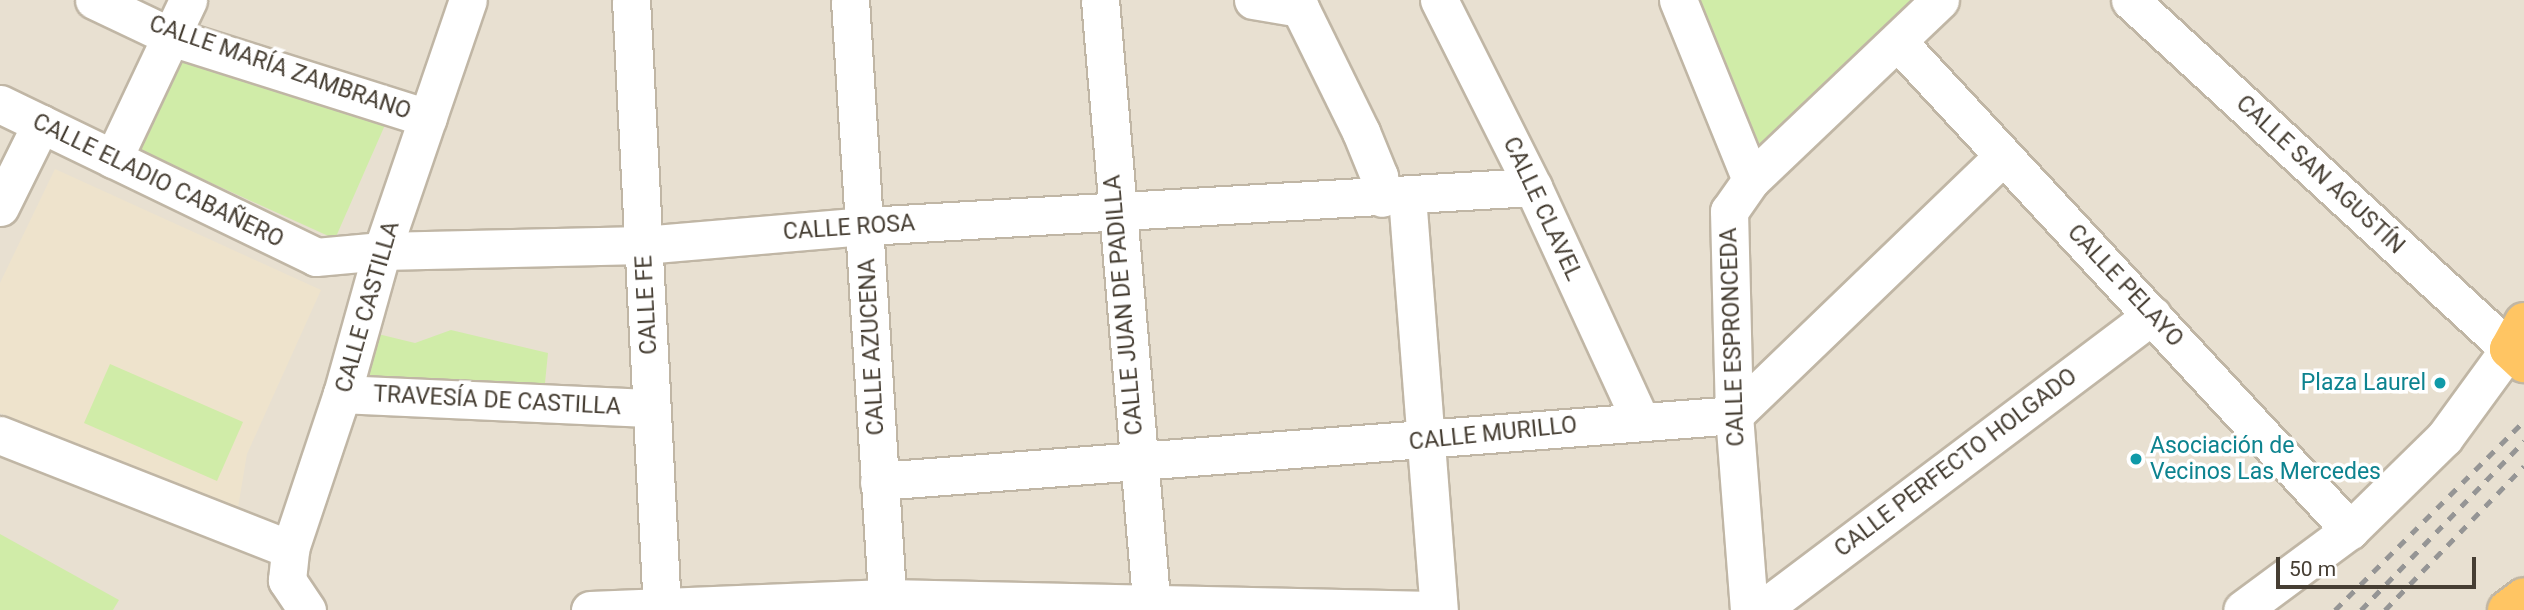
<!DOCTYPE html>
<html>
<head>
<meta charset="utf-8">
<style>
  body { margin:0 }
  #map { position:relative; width:2524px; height:610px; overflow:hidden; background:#f4eee3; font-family:Roboto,sans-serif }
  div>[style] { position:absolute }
  .residential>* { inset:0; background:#e8e0d1 }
  .education>* { inset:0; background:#eee3cc }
  .green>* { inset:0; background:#d0eca8 }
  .roads { filter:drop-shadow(2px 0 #c0b6a5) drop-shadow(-2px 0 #c0b6a5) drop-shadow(0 2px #c0b6a5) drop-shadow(0 -2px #c0b6a5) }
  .minor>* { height:37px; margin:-18.5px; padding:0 18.5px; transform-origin:18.5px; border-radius:18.5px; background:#fff }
  .highway>* { height:38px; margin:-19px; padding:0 19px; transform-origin:19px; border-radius:19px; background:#ffc563 }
  .rail>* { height:5px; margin-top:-2.5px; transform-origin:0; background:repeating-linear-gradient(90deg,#959595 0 9px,transparent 0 18px) }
  .dots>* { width:19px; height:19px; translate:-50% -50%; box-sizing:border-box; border:4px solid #fff; border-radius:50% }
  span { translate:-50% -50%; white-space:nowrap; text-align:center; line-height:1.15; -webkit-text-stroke:7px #fff; paint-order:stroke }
  .street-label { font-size:23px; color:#463e33 }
  .culture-label { font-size:23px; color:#0d838f }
  .right { translate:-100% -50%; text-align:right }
  .left { translate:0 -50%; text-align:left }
  .scale { position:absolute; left:2276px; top:557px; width:200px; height:32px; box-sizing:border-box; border:4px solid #463e33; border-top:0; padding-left:9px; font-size:21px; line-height:24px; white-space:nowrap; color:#463e33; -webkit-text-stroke:5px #fff; paint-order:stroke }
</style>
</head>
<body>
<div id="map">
  <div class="residential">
    <i style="clip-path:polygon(0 0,2524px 0,2524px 610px,0 610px)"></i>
  </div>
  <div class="education">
    <i style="clip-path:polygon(55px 169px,321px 290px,247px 454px,238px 508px,0 413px,0 283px)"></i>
  </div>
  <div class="green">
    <i style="clip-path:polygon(1697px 0,1921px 0,1762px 150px)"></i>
    <i style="clip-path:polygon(168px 49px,385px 125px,335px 239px,121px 142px)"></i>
    <i style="clip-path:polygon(451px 330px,548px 353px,544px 393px,370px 377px,368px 366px,378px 334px,415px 343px)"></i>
    <i style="clip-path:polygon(110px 364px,243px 422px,217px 481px,84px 423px)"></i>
    <i style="clip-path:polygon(0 534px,119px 600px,113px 610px,0 610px)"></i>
  </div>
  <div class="roads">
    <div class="minor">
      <i style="left:94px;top:0;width:89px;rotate:25.4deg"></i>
      <i style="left:174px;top:38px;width:266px;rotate:17.5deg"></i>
      <i style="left:631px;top:0;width:611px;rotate:87.09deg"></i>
      <i style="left:850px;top:0;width:611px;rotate:86.44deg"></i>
      <i style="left:1100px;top:0;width:612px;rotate:85.13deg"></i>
      <i style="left:1253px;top:0;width:48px;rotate:9.7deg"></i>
      <i style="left:1300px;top:8px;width:138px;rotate:63.8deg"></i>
      <i style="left:1361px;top:132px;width:48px;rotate:67.8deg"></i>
      <i style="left:1379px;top:176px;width:22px;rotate:82deg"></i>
      <i style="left:1439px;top:0;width:209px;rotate:63.3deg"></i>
      <i style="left:1533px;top:187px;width:256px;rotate:65.3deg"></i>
      <i style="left:1678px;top:0;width:194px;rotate:67.9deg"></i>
      <i style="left:1751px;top:180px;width:38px;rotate:125deg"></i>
      <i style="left:1729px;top:211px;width:204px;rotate:88.6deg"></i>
      <i style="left:1734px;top:415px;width:196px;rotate:85.6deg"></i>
      <i style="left:2130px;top:0;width:515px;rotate:42.64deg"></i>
      <i style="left:2509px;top:349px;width:110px;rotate:126.1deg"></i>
      <i style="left:2444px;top:438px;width:132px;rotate:135.6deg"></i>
      <i style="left:2350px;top:530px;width:134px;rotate:143.5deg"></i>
      <i style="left:1899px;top:43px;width:664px;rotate:47.2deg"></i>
      <i style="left:0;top:104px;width:351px;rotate:25.8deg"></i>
      <i style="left:316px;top:257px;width:66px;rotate:-5.2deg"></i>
      <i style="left:382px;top:251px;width:261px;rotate:-1.3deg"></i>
      <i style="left:643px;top:245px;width:224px;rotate:-4.9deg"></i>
      <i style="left:866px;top:226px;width:668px;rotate:-3.35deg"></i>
      <i style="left:113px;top:159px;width:176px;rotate:-64.7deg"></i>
      <i style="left:1751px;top:180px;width:261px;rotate:-43.6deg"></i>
      <i style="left:1407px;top:196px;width:415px;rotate:85.6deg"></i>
      <i style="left:0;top:207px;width:93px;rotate:-63.7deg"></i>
      <i style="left:342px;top:394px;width:310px;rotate:2.6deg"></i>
      <i style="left:0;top:435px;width:312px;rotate:21.5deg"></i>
      <i style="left:879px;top:481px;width:858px;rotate:-4.41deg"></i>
      <i style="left:1734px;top:415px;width:373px;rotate:-43.9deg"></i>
      <i style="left:307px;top:610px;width:36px;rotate:-124deg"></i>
      <i style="left:287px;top:580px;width:31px;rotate:-84deg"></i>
      <i style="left:290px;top:549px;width:163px;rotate:-71.5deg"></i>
      <i style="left:342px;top:394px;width:148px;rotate:-74.4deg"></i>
      <i style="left:382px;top:251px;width:265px;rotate:-71.1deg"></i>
      <i style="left:590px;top:610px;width:297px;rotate:-2.3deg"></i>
      <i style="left:887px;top:598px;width:546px;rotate:1.26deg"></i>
      <i style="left:1761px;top:610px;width:490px;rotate:-37deg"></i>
    </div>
    <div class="highway">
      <i style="left:2524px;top:322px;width:31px;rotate:119deg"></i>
      <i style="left:2509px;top:349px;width:21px;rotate:43deg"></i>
      <i style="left:2507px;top:610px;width:21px;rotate:-37deg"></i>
    </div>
  </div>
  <div class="rail">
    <i style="left:2335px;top:610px;width:267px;rotate:-45deg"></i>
    <i style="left:2361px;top:610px;width:235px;rotate:-46deg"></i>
    <i style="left:2385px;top:610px;width:200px;rotate:-46deg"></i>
  </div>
  <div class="dots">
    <i style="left:2440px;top:383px;background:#0f9aa8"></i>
    <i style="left:2136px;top:459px;background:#0f9aa8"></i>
  </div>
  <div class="street-label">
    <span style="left:280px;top:68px;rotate:19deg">CALLE MARÍA ZAMBRANO</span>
    <span style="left:2320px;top:175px;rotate:43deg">CALLE SAN AGUSTÍN</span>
    <span style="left:158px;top:181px;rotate:26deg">CALLE ELADIO CABAÑERO</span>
    <span style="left:1542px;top:209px;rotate:65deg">CALLE CLAVEL</span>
    <span style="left:849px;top:228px;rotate:-4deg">CALLE ROSA</span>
    <span style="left:2125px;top:286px;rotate:47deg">CALLE PELAYO</span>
    <span style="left:647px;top:305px;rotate:-93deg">CALLE FE</span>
    <span style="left:1124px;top:305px;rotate:-95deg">CALLE JUAN DE PADILLA</span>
    <span style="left:368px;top:307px;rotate:-74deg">CALLE CASTILLA</span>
    <span style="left:1733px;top:337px;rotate:-92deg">CALLE ESPRONCEDA</span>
    <span style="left:872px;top:347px;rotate:-93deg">CALLE AZUCENA</span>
    <span style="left:497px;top:401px;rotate:3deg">TRAVESÍA DE CASTILLA</span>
    <span style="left:1493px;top:434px;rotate:-6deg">CALLE MURILLO</span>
    <span style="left:1956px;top:463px;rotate:-37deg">CALLE PERFECTO HOLGADO</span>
  </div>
  <div class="culture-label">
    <span class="right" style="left:2426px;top:383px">Plaza Laurel</span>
    <span class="left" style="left:2150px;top:459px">Asociación de<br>Vecinos Las Mercedes</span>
  </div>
  <div class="scale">50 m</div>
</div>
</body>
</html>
